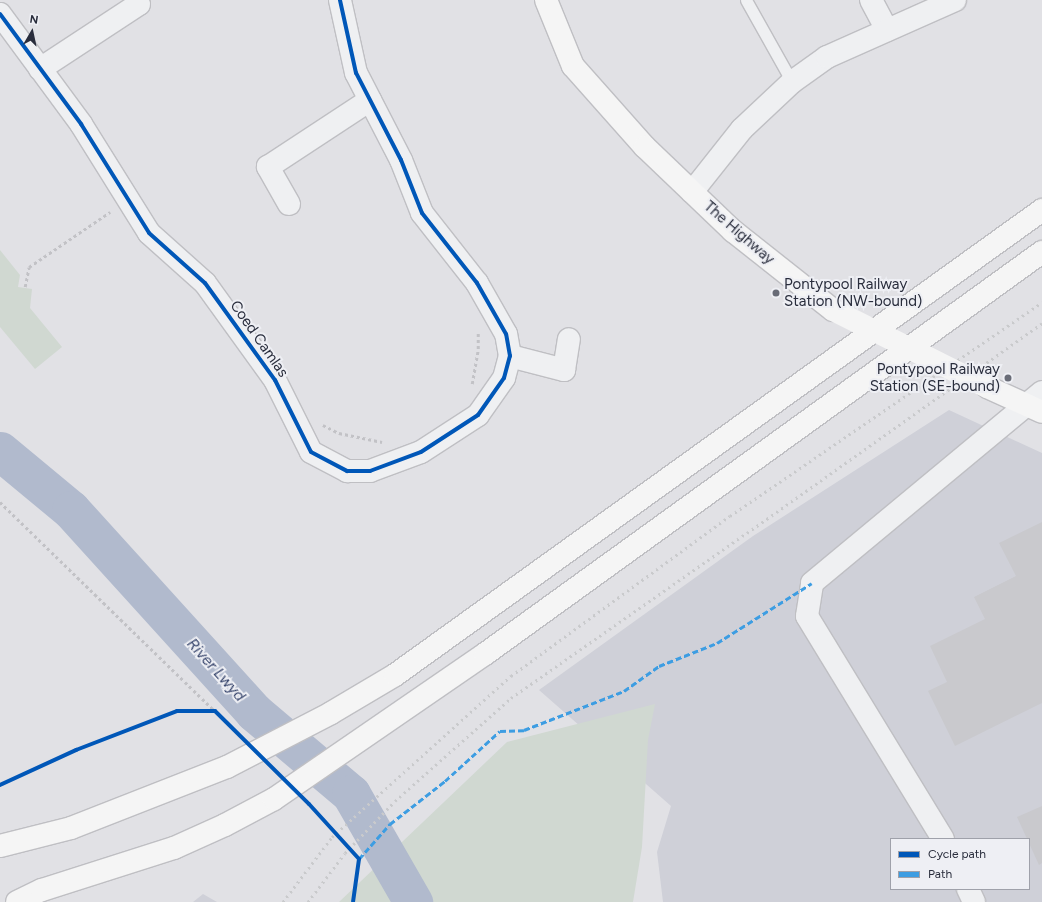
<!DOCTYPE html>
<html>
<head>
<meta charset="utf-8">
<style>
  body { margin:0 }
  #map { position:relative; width:1042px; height:902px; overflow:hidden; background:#e1e1e5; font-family:Figtree,sans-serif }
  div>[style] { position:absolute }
  .built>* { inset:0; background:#cfd0d8 }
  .green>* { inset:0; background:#d0d8d1 }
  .river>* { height:39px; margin:-19.5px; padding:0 19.5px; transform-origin:19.5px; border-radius:19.5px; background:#b1bacd }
  .building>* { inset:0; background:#c9c9cd }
  .path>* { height:2.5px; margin-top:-1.25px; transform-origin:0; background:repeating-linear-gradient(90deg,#c2c2c6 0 3px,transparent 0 6px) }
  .roads { filter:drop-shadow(1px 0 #bfbfc3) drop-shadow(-1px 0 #bfbfc3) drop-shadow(0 1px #bfbfc3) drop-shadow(0 -1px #bfbfc3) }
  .lane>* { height:11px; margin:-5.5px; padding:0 5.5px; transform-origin:5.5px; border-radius:5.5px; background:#eff0f2 }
  .street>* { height:22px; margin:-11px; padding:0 11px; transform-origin:11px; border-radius:11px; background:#eff0f2 }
  .secondary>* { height:22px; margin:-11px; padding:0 11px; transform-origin:11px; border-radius:11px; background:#f5f5f5 }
  .highway>* { height:22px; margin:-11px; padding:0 11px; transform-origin:11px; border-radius:11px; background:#f5f5f5 }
  .rail>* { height:3px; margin-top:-1.5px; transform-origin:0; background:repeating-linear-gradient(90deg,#c9cacc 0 2px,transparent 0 6px) }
  .secondary-bridge>* { height:22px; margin:-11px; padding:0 11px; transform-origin:11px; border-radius:11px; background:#f5f5f5 }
  .quiet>* { height:3px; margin-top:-1.5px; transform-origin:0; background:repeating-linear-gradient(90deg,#3d9de2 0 6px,transparent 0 9px) }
  .cycleway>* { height:4px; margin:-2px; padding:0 2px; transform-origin:2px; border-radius:2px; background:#0057b8 }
  .dots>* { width:11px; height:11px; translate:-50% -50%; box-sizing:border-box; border:2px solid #eeeff4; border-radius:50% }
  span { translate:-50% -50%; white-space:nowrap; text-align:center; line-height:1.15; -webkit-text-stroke:4px #eeeff4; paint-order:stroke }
  .street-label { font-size:15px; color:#292d3c }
  .poi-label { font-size:15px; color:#292d3c }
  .left { translate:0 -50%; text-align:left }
  .right { translate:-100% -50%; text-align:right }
  .water-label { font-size:16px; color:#37456c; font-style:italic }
  .legend { position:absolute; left:890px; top:838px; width:140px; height:52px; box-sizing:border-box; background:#eeeff4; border:1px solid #9fa1aa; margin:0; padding:5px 7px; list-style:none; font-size:12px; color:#292d3c }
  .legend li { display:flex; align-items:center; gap:8px; height:20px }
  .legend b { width:20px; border:1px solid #9fa1aa }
  .north { position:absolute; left:12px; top:12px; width:40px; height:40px; -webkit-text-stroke:3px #eeeff4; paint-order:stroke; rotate:9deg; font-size:11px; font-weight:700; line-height:16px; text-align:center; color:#292d3c }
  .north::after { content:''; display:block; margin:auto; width:14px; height:18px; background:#292d3c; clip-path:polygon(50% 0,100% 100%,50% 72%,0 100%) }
</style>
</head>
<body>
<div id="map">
  <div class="built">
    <i style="clip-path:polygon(evenodd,949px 410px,1042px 453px,1042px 902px,663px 902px,657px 852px,671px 806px,539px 690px,753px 536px,949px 410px,891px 839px,1029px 839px,1029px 889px,891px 889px,891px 839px)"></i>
    <i style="clip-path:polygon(203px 894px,217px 902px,193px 902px)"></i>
  </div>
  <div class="green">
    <i style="clip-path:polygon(0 250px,20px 275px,18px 287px,32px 289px,30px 308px,62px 347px,35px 369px,0 327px)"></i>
    <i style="clip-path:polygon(655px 704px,648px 740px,642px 847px,633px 902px,339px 902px,507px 742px)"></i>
  </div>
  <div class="river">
    <i style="left:0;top:451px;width:92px;rotate:39.7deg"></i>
    <i style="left:71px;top:510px;width:273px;rotate:47.8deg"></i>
    <i style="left:254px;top:712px;width:127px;rotate:40.2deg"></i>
    <i style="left:351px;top:794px;width:125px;rotate:60.1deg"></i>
  </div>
  <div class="building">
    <i style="clip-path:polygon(1042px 522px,1042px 703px,955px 746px,928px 691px,947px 682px,930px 646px,985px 619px,974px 597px,1016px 576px,999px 543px)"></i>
    <i style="clip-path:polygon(1042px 806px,1042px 863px,1039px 865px,1017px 817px)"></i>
  </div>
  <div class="path">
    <i style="left:25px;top:287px;width:20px;rotate:-79deg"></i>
    <i style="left:29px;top:267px;width:98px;rotate:-34.2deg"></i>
    <i style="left:472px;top:384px;width:36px;rotate:-80deg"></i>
    <i style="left:478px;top:349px;width:18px;rotate:-90deg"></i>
    <i style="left:323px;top:425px;width:18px;rotate:27deg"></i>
    <i style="left:339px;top:433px;width:44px;rotate:11.8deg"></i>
    <i style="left:0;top:502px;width:300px;rotate:44.2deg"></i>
  </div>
  <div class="roads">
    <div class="lane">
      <i style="left:746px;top:0;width:94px;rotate:60.7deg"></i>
    </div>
    <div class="street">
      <i style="left:871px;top:0;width:34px;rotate:62deg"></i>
      <i style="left:0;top:14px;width:137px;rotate:53.6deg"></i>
      <i style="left:81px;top:124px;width:128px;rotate:58deg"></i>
      <i style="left:149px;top:233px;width:75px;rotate:41.8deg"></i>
      <i style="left:205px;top:283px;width:120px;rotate:54.2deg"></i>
      <i style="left:275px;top:380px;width:80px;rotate:63.4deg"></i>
      <i style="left:311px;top:452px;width:41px;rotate:27.8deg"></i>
      <i style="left:347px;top:471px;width:23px"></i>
      <i style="left:370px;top:471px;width:54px;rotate:-20.4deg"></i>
      <i style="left:421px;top:452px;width:68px;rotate:-33deg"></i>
      <i style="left:478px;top:415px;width:45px;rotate:-54.9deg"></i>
      <i style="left:504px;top:378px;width:23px;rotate:-75deg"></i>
      <i style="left:510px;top:356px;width:22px;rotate:-100deg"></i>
      <i style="left:506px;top:334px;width:59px;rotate:-119.6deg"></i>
      <i style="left:477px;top:283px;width:89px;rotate:-128.2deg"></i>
      <i style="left:422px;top:213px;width:57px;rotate:-111.6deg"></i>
      <i style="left:401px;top:160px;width:98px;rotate:-117.3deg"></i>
      <i style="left:356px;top:73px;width:75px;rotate:-102.4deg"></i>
      <i style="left:40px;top:69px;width:118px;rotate:-33.3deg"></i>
      <i style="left:139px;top:4px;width:4px;rotate:-117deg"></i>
      <i style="left:692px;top:192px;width:80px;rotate:-51.6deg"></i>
      <i style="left:742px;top:129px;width:69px;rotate:-43.2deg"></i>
      <i style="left:792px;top:82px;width:43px;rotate:-35.5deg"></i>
      <i style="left:827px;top:57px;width:140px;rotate:-24deg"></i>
      <i style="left:289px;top:204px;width:43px;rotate:-119.6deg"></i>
      <i style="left:268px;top:167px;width:122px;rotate:-33.3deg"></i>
      <i style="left:510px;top:356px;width:56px;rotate:14.5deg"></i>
      <i style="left:564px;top:370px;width:31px;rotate:-81deg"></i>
      <i style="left:943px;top:839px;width:261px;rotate:-121.4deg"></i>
      <i style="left:807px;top:616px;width:33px;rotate:-81deg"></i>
      <i style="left:812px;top:583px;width:299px;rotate:-39.7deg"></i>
      <i style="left:968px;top:889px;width:14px;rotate:65deg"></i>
    </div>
    <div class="secondary">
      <i style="left:546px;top:0;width:71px;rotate:67.8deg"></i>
      <i style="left:573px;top:66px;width:108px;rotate:48.4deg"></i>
      <i style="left:645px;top:147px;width:122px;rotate:43.7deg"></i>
      <i style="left:733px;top:231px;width:127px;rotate:38.3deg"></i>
      <i style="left:987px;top:387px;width:60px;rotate:24.4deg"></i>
    </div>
    <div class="highway">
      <i style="left:0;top:846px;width:73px;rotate:-14.2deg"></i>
      <i style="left:71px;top:828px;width:168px;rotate:-21.4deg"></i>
      <i style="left:227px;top:767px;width:117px;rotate:-27.4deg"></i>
      <i style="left:331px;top:713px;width:74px;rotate:-30.7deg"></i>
      <i style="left:395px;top:675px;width:797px;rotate:-35.7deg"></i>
      <i style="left:17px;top:902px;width:28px;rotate:-26deg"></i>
      <i style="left:42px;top:890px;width:139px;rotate:-17.7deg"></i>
      <i style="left:174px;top:848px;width:56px;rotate:-24.3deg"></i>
      <i style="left:225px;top:825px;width:55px;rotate:-28deg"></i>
      <i style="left:274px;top:799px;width:256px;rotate:-34.5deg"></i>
      <i style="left:485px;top:654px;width:687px;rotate:-35.82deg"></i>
    </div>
  </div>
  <div class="rail">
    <i style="left:283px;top:902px;width:81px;rotate:-53deg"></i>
    <i style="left:332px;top:837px;width:241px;rotate:-42deg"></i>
    <i style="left:511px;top:676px;width:271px;rotate:-36.2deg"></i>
    <i style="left:730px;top:516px;width:378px;rotate:-34.4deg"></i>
    <i style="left:308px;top:902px;width:61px;rotate:-52.9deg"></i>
    <i style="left:345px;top:853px;width:72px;rotate:-46.1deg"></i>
    <i style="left:395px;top:801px;width:155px;rotate:-41.6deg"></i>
    <i style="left:511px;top:698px;width:288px;rotate:-35deg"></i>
    <i style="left:747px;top:533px;width:362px;rotate:-35.4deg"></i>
  </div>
  <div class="secondary-bridge">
    <i style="left:833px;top:310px;width:172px;rotate:26.6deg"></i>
  </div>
  <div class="quiet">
    <i style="left:359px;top:859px;width:47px;rotate:-48.5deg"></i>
    <i style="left:390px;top:824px;width:70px;rotate:-38deg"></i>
    <i style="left:445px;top:781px;width:74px;rotate:-42.3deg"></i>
    <i style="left:500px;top:731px;width:24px;rotate:-2deg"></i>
    <i style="left:524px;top:730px;width:107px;rotate:-21.3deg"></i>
    <i style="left:624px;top:691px;width:43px;rotate:-35.5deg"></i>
    <i style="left:659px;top:666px;width:62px;rotate:-21.6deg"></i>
    <i style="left:717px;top:643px;width:112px;rotate:-32.3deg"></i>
  </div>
  <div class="cycleway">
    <i style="left:0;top:14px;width:137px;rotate:53.6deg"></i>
    <i style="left:81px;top:124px;width:128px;rotate:58deg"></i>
    <i style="left:149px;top:233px;width:75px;rotate:41.8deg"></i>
    <i style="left:205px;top:283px;width:120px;rotate:54.2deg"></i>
    <i style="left:275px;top:380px;width:80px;rotate:63.4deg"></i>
    <i style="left:311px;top:452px;width:41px;rotate:27.8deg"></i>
    <i style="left:347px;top:471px;width:23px"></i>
    <i style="left:370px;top:471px;width:54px;rotate:-20.4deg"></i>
    <i style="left:421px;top:452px;width:68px;rotate:-33deg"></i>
    <i style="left:478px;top:415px;width:45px;rotate:-54.9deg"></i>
    <i style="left:504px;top:378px;width:23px;rotate:-75deg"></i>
    <i style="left:510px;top:356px;width:22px;rotate:-100deg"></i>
    <i style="left:506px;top:334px;width:59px;rotate:-119.6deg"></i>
    <i style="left:477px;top:283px;width:89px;rotate:-128.2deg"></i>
    <i style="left:422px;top:213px;width:57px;rotate:-111.6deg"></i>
    <i style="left:401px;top:160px;width:98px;rotate:-117.3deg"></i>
    <i style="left:356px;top:73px;width:75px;rotate:-102.4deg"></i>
    <i style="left:0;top:785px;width:84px;rotate:-24.7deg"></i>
    <i style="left:76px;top:750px;width:108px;rotate:-21.1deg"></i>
    <i style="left:177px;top:711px;width:38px"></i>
    <i style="left:215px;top:711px;width:132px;rotate:44.7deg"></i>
    <i style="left:309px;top:804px;width:74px;rotate:47.7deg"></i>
    <i style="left:359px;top:859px;width:43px;rotate:97.9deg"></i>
  </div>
  <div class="dots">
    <i style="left:776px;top:293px;background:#696c77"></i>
    <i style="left:1008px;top:378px;background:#696c77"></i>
  </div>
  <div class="street-label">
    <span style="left:739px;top:233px;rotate:41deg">The Highway</span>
    <span style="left:259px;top:339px;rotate:55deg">Coed Camlas</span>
  </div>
  <div class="poi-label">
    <span class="left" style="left:784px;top:293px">Pontypool Railway<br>Station (NW-bound)</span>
    <span class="right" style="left:1000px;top:378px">Pontypool Railway<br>Station (SE-bound)</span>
  </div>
  <div class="water-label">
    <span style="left:216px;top:670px;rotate:48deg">River Lwyd</span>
  </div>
  <ul class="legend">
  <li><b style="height:5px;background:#0057b8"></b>Cycle path</li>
  <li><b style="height:5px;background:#3d9de2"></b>Path</li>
  </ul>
  <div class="north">N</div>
</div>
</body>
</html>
